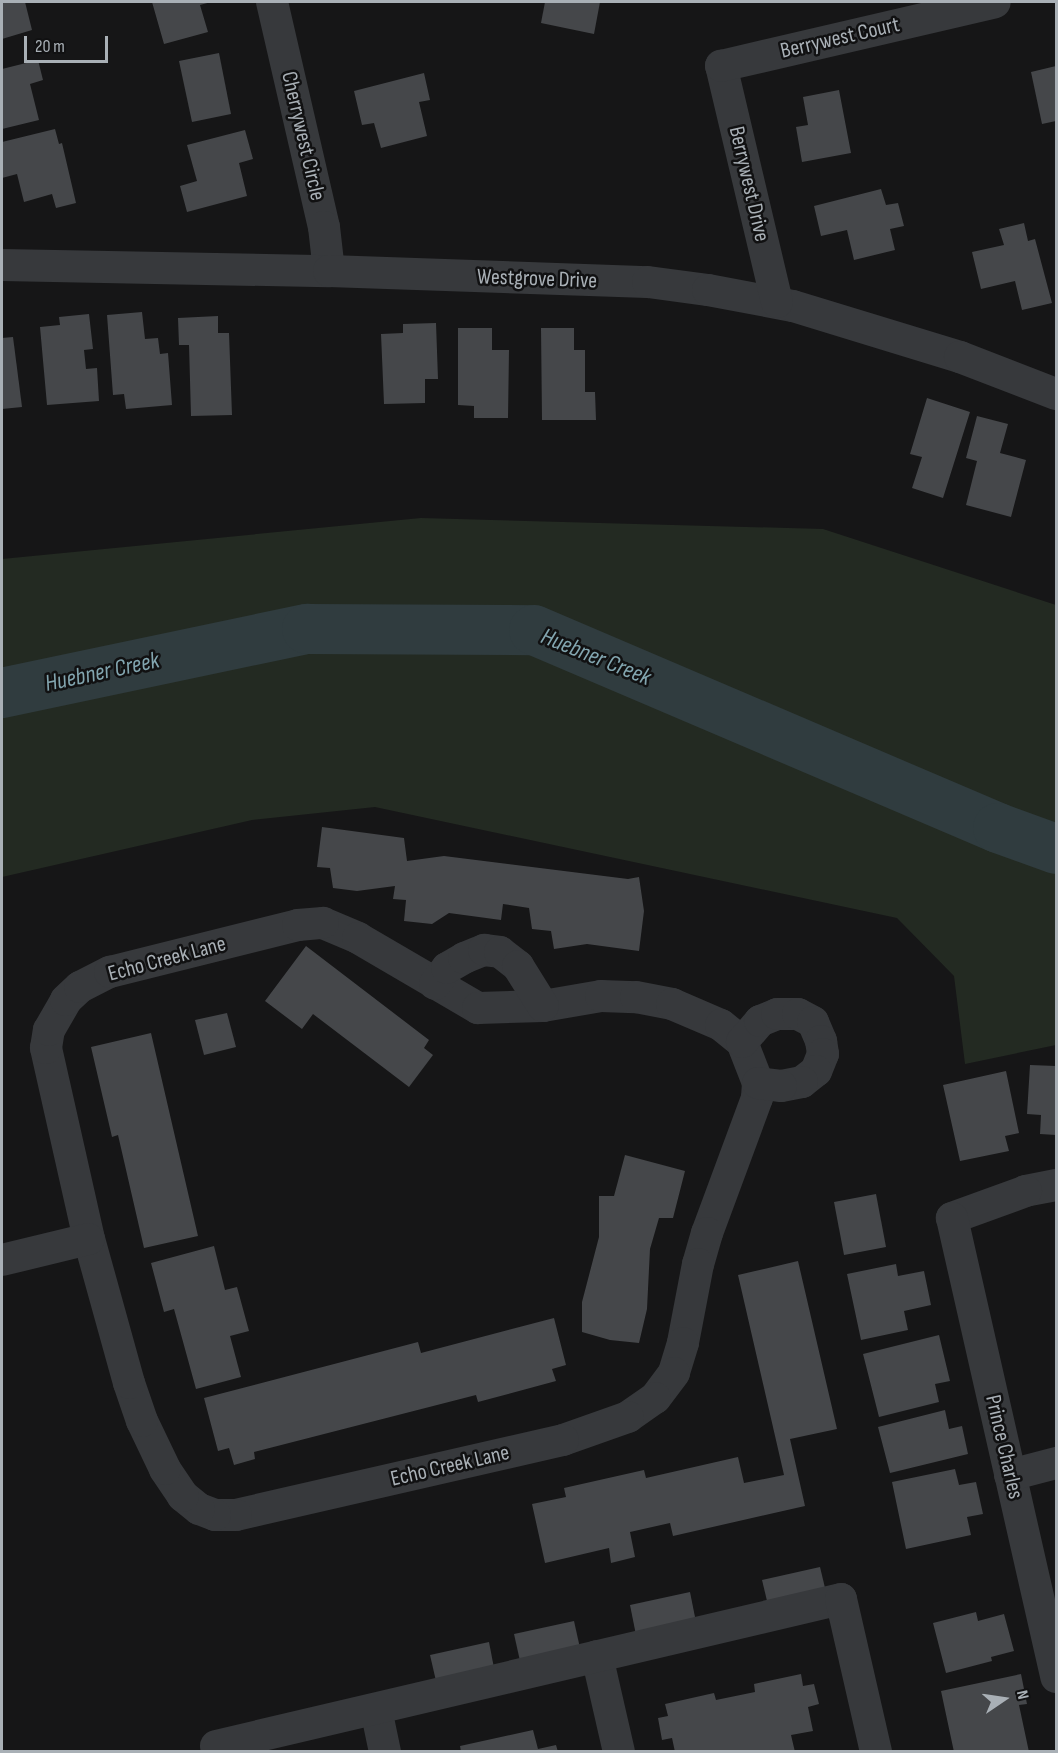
<!DOCTYPE html>
<html>
<head>
<meta charset="utf-8">
<style>
  body { margin:0 }
  #map { position:relative; width:1058px; height:1753px; overflow:hidden; background:#161617; font-family:"Sofia Sans Condensed",sans-serif }
  div>[style] { position:absolute }
  .green>* { inset:0; background:#232a22 }
  .river>* { height:50px; margin:-25px; padding:0 25px; transform-origin:25px; border-radius:25px; background:#303c3f }
  .building>* { inset:0; background:#45474a }
  .minor>* { height:32px; margin:-16px; padding:0 16px; transform-origin:16px; border-radius:16px; background:#37393c }
  span { translate:-50% -50%; white-space:nowrap; text-align:center; line-height:1.15; -webkit-text-stroke:5px #111112; paint-order:stroke }
  .street-label { font-size:22px; color:#a9b0b6 }
  .water-label { font-size:24px; color:#82a5af; font-style:italic }
  .frame { position:absolute; inset:0; border:3px solid #a9b0b6; pointer-events:none }
  .north { position:absolute; left:974px; top:1669px; width:60px; height:60px; -webkit-text-stroke:4px #111112; paint-order:stroke; rotate:77deg; font-size:16px; font-weight:700; line-height:24px; text-align:center; color:#a9b0b6 }
  .north::after { content:''; display:block; margin:auto; width:21px; height:27px; background:#a9b0b6; clip-path:polygon(50% 0,100% 100%,50% 72%,0 100%) }
  .scale { position:absolute; left:24px; top:36px; width:84px; height:27px; box-sizing:border-box; border:3px solid #a9b0b6; border-top:0; padding-left:8px; font-size:18px; line-height:21px; white-space:nowrap; color:#a9b0b6; -webkit-text-stroke:4px #111112; paint-order:stroke }
</style>
</head>
<body>
<div id="map">
  <div class="green">
    <i style="clip-path:polygon(421px 518px,823px 529px,1056px 605px,1056px 1045px,965px 1064px,954px 976px,897px 918px,375px 807px,252px 820px,2px 877px,2px 559px)"></i>
  </div>
  <div class="river">
    <i style="left:2px;top:693px;width:312px;rotate:-11.9deg"></i>
    <i style="left:307px;top:629px;width:227px;rotate:0.3deg"></i>
    <i style="left:534px;top:630px;width:504px;rotate:23.11deg"></i>
    <i style="left:998px;top:828px;width:62px;rotate:19.9deg"></i>
  </div>
  <div class="building">
    <i style="clip-path:polygon(2px 2px,25px 2px,32px 30px,2px 39px)"></i>
    <i style="clip-path:polygon(152px 2px,211px 2px,200px 5px,208px 32px,164px 44px)"></i>
    <i style="clip-path:polygon(545px 2px,600px 2px,594px 34px,541px 23px)"></i>
    <i style="clip-path:polygon(219px 53px,231px 114px,192px 122px,179px 61px)"></i>
    <i style="clip-path:polygon(38px 60px,43px 80px,30px 84px,39px 120px,2px 129px,2px 69px)"></i>
    <i style="clip-path:polygon(1056px 66px,1056px 121px,1042px 124px,1031px 72px)"></i>
    <i style="clip-path:polygon(424px 73px,430px 100px,419px 102px,427px 136px,381px 148px,374px 123px,362px 125px,354px 91px)"></i>
    <i style="clip-path:polygon(839px 90px,851px 153px,802px 162px,796px 127px,808px 125px,803px 97px)"></i>
    <i style="clip-path:polygon(55px 129px,59px 144px,62px 143px,76px 203px,56px 208px,52px 194px,24px 202px,17px 174px,2px 178px,2px 142px)"></i>
    <i style="clip-path:polygon(245px 130px,253px 159px,239px 163px,247px 196px,187px 212px,180px 186px,197px 181px,187px 145px)"></i>
    <i style="clip-path:polygon(881px 189px,886px 205px,898px 203px,904px 226px,890px 229px,895px 250px,854px 260px,847px 230px,821px 236px,814px 206px)"></i>
    <i style="clip-path:polygon(1024px 223px,1028px 241px,1035px 239px,1052px 303px,1022px 310px,1015px 281px,981px 289px,972px 252px,1004px 245px,999px 229px)"></i>
    <i style="clip-path:polygon(142px 312px,145px 339px,158px 338px,160px 354px,168px 353px,172px 405px,126px 409px,124px 394px,113px 395px,107px 315px)"></i>
    <i style="clip-path:polygon(89px 314px,93px 349px,84px 350px,86px 369px,97px 368px,99px 401px,47px 405px,40px 327px,60px 325px,59px 317px)"></i>
    <i style="clip-path:polygon(218px 316px,218px 333px,229px 333px,232px 415px,191px 416px,189px 345px,179px 345px,178px 318px)"></i>
    <i style="clip-path:polygon(436px 323px,438px 379px,425px 379px,425px 403px,384px 404px,381px 334px,403px 333px,403px 324px)"></i>
    <i style="clip-path:polygon(458px 328px,492px 328px,492px 350px,509px 350px,508px 418px,474px 418px,474px 406px,458px 405px)"></i>
    <i style="clip-path:polygon(541px 328px,574px 328px,574px 350px,585px 350px,585px 392px,595px 392px,596px 420px,542px 420px)"></i>
    <i style="clip-path:polygon(13px 337px,22px 407px,2px 409px,2px 338px)"></i>
    <i style="clip-path:polygon(927px 398px,970px 412px,943px 498px,912px 488px,922px 457px,910px 454px)"></i>
    <i style="clip-path:polygon(977px 416px,1008px 424px,1000px 453px,1026px 460px,1011px 517px,966px 505px,977px 461px,966px 458px)"></i>
    <i style="clip-path:polygon(322px 827px,404px 838px,407px 861px,444px 856px,628px 879px,639px 877px,644px 911px,639px 951px,587px 944px,554px 949px,551px 931px,532px 929px,529px 908px,503px 904px,501px 920px,449px 913px,432px 924px,404px 921px,406px 900px,393px 899px,395px 886px,357px 891px,333px 888px,330px 868px,317px 867px)"></i>
    <i style="clip-path:polygon(306px 946px,429px 1040px,424px 1048px,433px 1055px,409px 1087px,313px 1014px,302px 1029px,265px 1001px)"></i>
    <i style="clip-path:polygon(227px 1013px,236px 1047px,204px 1055px,195px 1020px)"></i>
    <i style="clip-path:polygon(151px 1033px,198px 1236px,144px 1248px,118px 1135px,112px 1137px,91px 1047px)"></i>
    <i style="clip-path:polygon(1030px 1065px,1056px 1066px,1056px 1135px,1040px 1134px,1041px 1115px,1027px 1114px)"></i>
    <i style="clip-path:polygon(1006px 1071px,1019px 1133px,1005px 1136px,1009px 1151px,960px 1161px,943px 1085px)"></i>
    <i style="clip-path:polygon(625px 1155px,685px 1171px,673px 1218px,659px 1218px,650px 1249px,647px 1309px,639px 1343px,610px 1340px,582px 1332px,582px 1302px,599px 1237px,599px 1196px,614px 1196px)"></i>
    <i style="clip-path:polygon(876px 1194px,886px 1247px,844px 1255px,834px 1202px)"></i>
    <i style="clip-path:polygon(214px 1246px,225px 1290px,237px 1287px,249px 1331px,230px 1336px,241px 1377px,196px 1389px,174px 1309px,164px 1312px,151px 1263px)"></i>
    <i style="clip-path:polygon(798px 1261px,837px 1429px,790px 1439px,805px 1506px,673px 1536px,670px 1523px,630px 1532px,635px 1557px,611px 1563px,609px 1548px,545px 1563px,532px 1504px,566px 1497px,564px 1488px,644px 1470px,646px 1478px,738px 1457px,744px 1483px,784px 1475px,738px 1275px)"></i>
    <i style="clip-path:polygon(896px 1264px,898px 1276px,924px 1271px,931px 1305px,904px 1311px,908px 1330px,861px 1340px,847px 1274px)"></i>
    <i style="clip-path:polygon(554px 1318px,566px 1365px,552px 1369px,556px 1381px,478px 1402px,476px 1395px,254px 1452px,255px 1459px,234px 1465px,229px 1448px,218px 1451px,204px 1398px,418px 1342px,421px 1353px)"></i>
    <i style="clip-path:polygon(939px 1335px,950px 1381px,935px 1384px,939px 1402px,879px 1417px,863px 1354px)"></i>
    <i style="clip-path:polygon(945px 1410px,949px 1429px,962px 1426px,968px 1454px,890px 1473px,878px 1427px)"></i>
    <i style="clip-path:polygon(955px 1469px,959px 1485px,976px 1482px,983px 1514px,967px 1517px,971px 1535px,906px 1549px,892px 1482px)"></i>
    <i style="clip-path:polygon(820px 1567px,826px 1592px,768px 1605px,762px 1580px)"></i>
    <i style="clip-path:polygon(690px 1592px,696px 1622px,636px 1635px,630px 1605px)"></i>
    <i style="clip-path:polygon(976px 1612px,978px 1621px,1004px 1614px,1014px 1651px,991px 1657px,992px 1661px,946px 1673px,933px 1623px)"></i>
    <i style="clip-path:polygon(574px 1621px,580px 1648px,520px 1661px,514px 1634px)"></i>
    <i style="clip-path:polygon(489px 1642px,494px 1668px,436px 1681px,430px 1655px)"></i>
    <i style="clip-path:polygon(801px 1674px,803px 1686px,814px 1684px,819px 1704px,808px 1707px,813px 1731px,791px 1735px,795px 1752px,675px 1752px,672px 1738px,662px 1740px,658px 1718px,668px 1716px,665px 1704px,714px 1693px,716px 1700px,755px 1692px,754px 1684px)"></i>
    <i style="clip-path:polygon(1021px 1674px,1027px 1704px,1019px 1705px,1029px 1752px,954px 1752px,941px 1691px)"></i>
    <i style="clip-path:polygon(533px 1730px,538px 1749px,556px 1745px,558px 1752px,461px 1752px,460px 1746px)"></i>
  </div>
  <div class="minor">
    <i style="left:272px;top:2px;width:231px;rotate:77deg"></i>
    <i style="left:324px;top:227px;width:44px;rotate:83.5deg"></i>
    <i style="left:2px;top:265px;width:327px;rotate:1.1deg"></i>
    <i style="left:329px;top:271px;width:319px;rotate:2deg"></i>
    <i style="left:648px;top:282px;width:61px;rotate:7.6deg"></i>
    <i style="left:708px;top:290px;width:86px;rotate:10.7deg"></i>
    <i style="left:793px;top:306px;width:175px;rotate:17deg"></i>
    <i style="left:960px;top:357px;width:103px;rotate:21.1deg"></i>
    <i style="left:777px;top:302px;width:243px;rotate:-103.3deg"></i>
    <i style="left:721px;top:66px;width:281px;rotate:-13.1deg"></i>
    <i style="left:323px;top:923px;width:38px;rotate:23deg"></i>
    <i style="left:358px;top:938px;width:139px;rotate:30.3deg"></i>
    <i style="left:478px;top:1008px;width:65px;rotate:-1.8deg"></i>
    <i style="left:543px;top:1006px;width:59px;rotate:-9.8deg"></i>
    <i style="left:601px;top:996px;width:35px;rotate:2deg"></i>
    <i style="left:636px;top:997px;width:37px;rotate:11deg"></i>
    <i style="left:672px;top:1004px;width:53px;rotate:23.2deg"></i>
    <i style="left:721px;top:1025px;width:27px;rotate:39deg"></i>
    <i style="left:742px;top:1042px;width:44px;rotate:68.7deg"></i>
    <i style="left:758px;top:1083px;width:15px;rotate:94deg"></i>
    <i style="left:757px;top:1098px;width:144px;rotate:110.3deg"></i>
    <i style="left:707px;top:1233px;width:32px;rotate:106deg"></i>
    <i style="left:698px;top:1264px;width:80px;rotate:100.8deg"></i>
    <i style="left:683px;top:1343px;width:31px;rotate:107deg"></i>
    <i style="left:674px;top:1373px;width:31px;rotate:127deg"></i>
    <i style="left:655px;top:1398px;width:33px;rotate:145deg"></i>
    <i style="left:628px;top:1417px;width:69px;rotate:160.5deg"></i>
    <i style="left:563px;top:1440px;width:335px;rotate:167.1deg"></i>
    <i style="left:236px;top:1515px;width:21px;rotate:180deg"></i>
    <i style="left:215px;top:1515px;width:17px;rotate:-159deg"></i>
    <i style="left:199px;top:1509px;width:21px;rotate:-141deg"></i>
    <i style="left:183px;top:1496px;width:32px;rotate:-124deg"></i>
    <i style="left:165px;top:1469px;width:53px;rotate:-115.6deg"></i>
    <i style="left:142px;top:1421px;width:40px;rotate:-108.9deg"></i>
    <i style="left:129px;top:1383px;width:149px;rotate:-105.5deg"></i>
    <i style="left:89px;top:1239px;width:196px;rotate:-102.7deg"></i>
    <i style="left:46px;top:1048px;width:18px;rotate:-81deg"></i>
    <i style="left:49px;top:1030px;width:34px;rotate:-60deg"></i>
    <i style="left:66px;top:1000px;width:19px;rotate:-43deg"></i>
    <i style="left:80px;top:987px;width:34px;rotate:-27deg"></i>
    <i style="left:110px;top:972px;width:194px;rotate:-14deg"></i>
    <i style="left:298px;top:925px;width:25px;rotate:-5deg"></i>
    <i style="left:435px;top:984px;width:20px;rotate:-53deg"></i>
    <i style="left:447px;top:968px;width:20px;rotate:-30deg"></i>
    <i style="left:464px;top:958px;width:22px;rotate:-22deg"></i>
    <i style="left:484px;top:950px;width:16px;rotate:7deg"></i>
    <i style="left:500px;top:952px;width:23px;rotate:38deg"></i>
    <i style="left:518px;top:966px;width:47px;rotate:58deg"></i>
    <i style="left:742px;top:1042px;width:28px;rotate:-49deg"></i>
    <i style="left:760px;top:1021px;width:18px;rotate:-22deg"></i>
    <i style="left:777px;top:1014px;width:21px"></i>
    <i style="left:798px;top:1014px;width:17px;rotate:28deg"></i>
    <i style="left:813px;top:1022px;width:21px;rotate:67deg"></i>
    <i style="left:821px;top:1041px;width:13px;rotate:81deg"></i>
    <i style="left:823px;top:1054px;width:18px;rotate:112deg"></i>
    <i style="left:816px;top:1071px;width:18px;rotate:142deg"></i>
    <i style="left:802px;top:1082px;width:21px;rotate:169deg"></i>
    <i style="left:781px;top:1086px;width:23px;rotate:-173deg"></i>
    <i style="left:1056px;top:1185px;width:31px;rotate:169deg"></i>
    <i style="left:1026px;top:1191px;width:79px;rotate:160deg"></i>
    <i style="left:952px;top:1218px;width:471px;rotate:77.2deg"></i>
    <i style="left:2px;top:1260px;width:89px;rotate:-13.6deg"></i>
    <i style="left:1010px;top:1475px;width:48px;rotate:-14.6deg"></i>
    <i style="left:597px;top:1656px;width:98px;rotate:77.1deg"></i>
    <i style="left:376px;top:1709px;width:44px;rotate:78.2deg"></i>
    <i style="left:216px;top:1746px;width:642px;rotate:-13.24deg"></i>
    <i style="left:841px;top:1599px;width:157px;rotate:77.1deg"></i>
  </div>
  <div class="street-label">
    <span style="left:840px;top:38px;rotate:-13deg">Berrywest Court</span>
    <span style="left:303px;top:136px;rotate:77deg">Cherrywest Circle</span>
    <span style="left:749px;top:184px;rotate:77deg">Berrywest Drive</span>
    <span style="left:537px;top:279px;rotate:2deg">Westgrove Drive</span>
    <span style="left:167px;top:959px;rotate:-15deg">Echo Creek Lane</span>
    <span style="left:1004px;top:1447px;rotate:77deg">Prince Charles</span>
    <span style="left:450px;top:1466px;rotate:-13deg">Echo Creek Lane</span>
  </div>
  <div class="water-label">
    <span style="left:596px;top:657px;rotate:22deg">Huebner Creek</span>
    <span style="left:102px;top:672px;rotate:-12deg">Huebner Creek</span>
  </div>
  <div class="frame"></div>
  <div class="north">N</div>
  <div class="scale">20 m</div>
</div>
</body>
</html>
